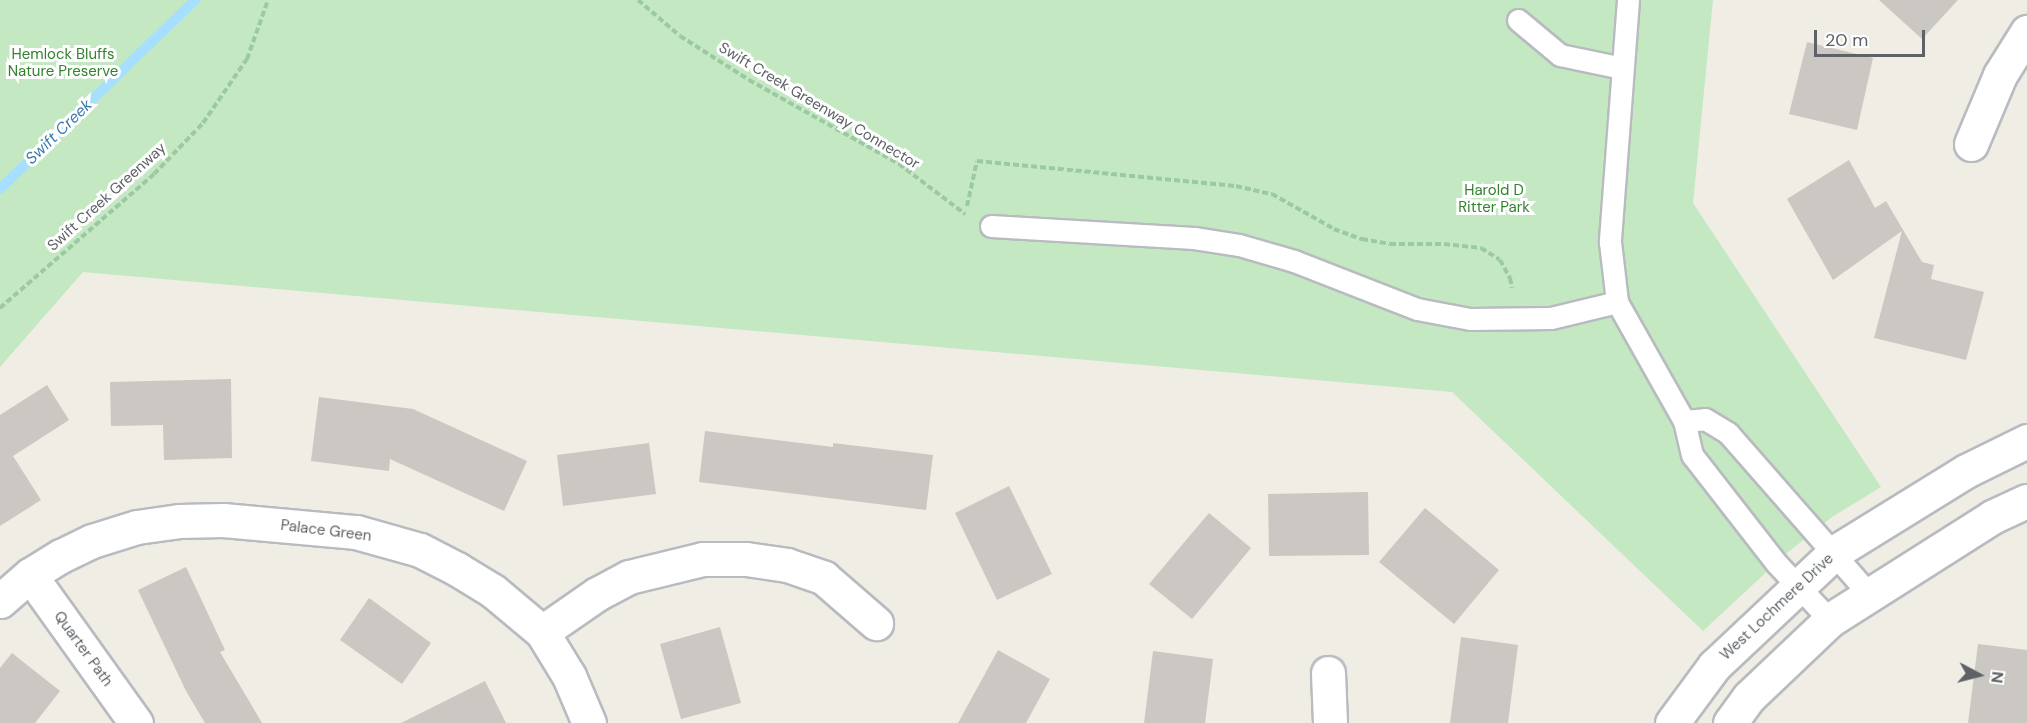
<!DOCTYPE html>
<html>
<head>
<meta charset="utf-8">
<style>
  body { margin:0 }
  #map { position:relative; width:2027px; height:723px; overflow:hidden; background:#f0ede5; font-family:"DM Sans",sans-serif }
  div>[style] { position:absolute }
  .green>* { inset:0; background:#c4e8c1 }
  .stream>* { height:10px; margin:-5px; padding:0 5px; transform-origin:5px; border-radius:5px; background:#a6dfff }
  .building>* { inset:0; background:#cbc7c2 }
  .path>* { height:4px; margin-top:-2px; transform-origin:0; background:repeating-linear-gradient(90deg,#9ac9a4 0 6px,transparent 0 9px) }
  .roads { filter:drop-shadow(2px 0 #b8bbbf) drop-shadow(-2px 0 #b8bbbf) drop-shadow(0 2px #b8bbbf) drop-shadow(0 -2px #b8bbbf) }
  .service>* { height:21px; margin:-10.5px; padding:0 10.5px; transform-origin:10.5px; border-radius:10.5px; background:#fff }
  .minor>* { height:33px; margin:-16.5px; padding:0 16.5px; transform-origin:16.5px; border-radius:16.5px; background:#fff }
  span { translate:-50% -50%; white-space:nowrap; text-align:center; line-height:1.15; -webkit-text-stroke:6px #fff; paint-order:stroke }
  .park-label { font-size:15px; color:#338230 }
  .street-label { font-size:15px; color:#5d6266 }
  .water-label { font-size:16px; color:#3c7bad; font-style:italic }
  .north { position:absolute; left:1949px; top:645px; width:60px; height:60px; -webkit-text-stroke:4px #fff; paint-order:stroke; rotate:97deg; font-size:16px; font-weight:700; line-height:24px; text-align:center; color:#5d6266 }
  .north::after { content:''; display:block; margin:auto; width:21px; height:27px; background:#5d6266; clip-path:polygon(50% 0,100% 100%,50% 72%,0 100%) }
  .scale { position:absolute; left:1814px; top:30px; width:111px; height:27px; box-sizing:border-box; border:3px solid #5d6266; border-top:0; padding-left:8px; font-size:18px; line-height:21px; white-space:nowrap; color:#5d6266; -webkit-text-stroke:4px #fff; paint-order:stroke }
</style>
</head>
<body>
<div id="map">
  <div class="green">
    <i style="clip-path:polygon(0 0,1713px 0,1693px 203px,1881px 487px,1832px 517px,1787px 553px,1703px 631px,1452px 392px,83px 272px,0 367px)"></i>
  </div>
  <div class="stream">
    <i style="left:0;top:189px;width:272px;rotate:-44.1deg"></i>
  </div>
  <div class="building">
    <i style="clip-path:polygon(1879px 0,1958px 0,1922px 39px)"></i>
    <i style="clip-path:polygon(1807px 42px,1873px 58px,1857px 130px,1789px 114px)"></i>
    <i style="clip-path:polygon(1849px 160px,1875px 208px,1886px 201px,1922px 262px,1934px 265px,1931px 279px,1984px 292px,1966px 360px,1874px 338px,1902px 231px,1833px 280px,1787px 199px)"></i>
    <i style="clip-path:polygon(231px 379px,232px 458px,164px 460px,163px 425px,111px 426px,110px 382px)"></i>
    <i style="clip-path:polygon(47px 385px,69px 420px,13px 456px,41px 500px,0 526px,0 415px)"></i>
    <i style="clip-path:polygon(319px 397px,413px 409px,527px 461px,504px 511px,390px 459px,389px 471px,311px 461px)"></i>
    <i style="clip-path:polygon(705px 431px,833px 447px,833px 443px,933px 455px,926px 510px,699px 482px)"></i>
    <i style="clip-path:polygon(649px 443px,656px 494px,563px 506px,557px 455px)"></i>
    <i style="clip-path:polygon(1009px 486px,1052px 574px,997px 600px,955px 513px)"></i>
    <i style="clip-path:polygon(1368px 492px,1369px 555px,1269px 556px,1268px 494px)"></i>
    <i style="clip-path:polygon(1425px 508px,1499px 570px,1454px 624px,1379px 562px)"></i>
    <i style="clip-path:polygon(1209px 513px,1251px 548px,1192px 619px,1149px 584px)"></i>
    <i style="clip-path:polygon(186px 567px,225px 650px,220px 652px,262px 723px,205px 723px,186px 691px,138px 590px)"></i>
    <i style="clip-path:polygon(369px 598px,431px 643px,402px 684px,340px 640px)"></i>
    <i style="clip-path:polygon(720px 627px,741px 703px,681px 719px,660px 644px)"></i>
    <i style="clip-path:polygon(1461px 637px,1518px 645px,1508px 723px,1450px 723px)"></i>
    <i style="clip-path:polygon(1978px 644px,2027px 650px,2027px 723px,1968px 723px)"></i>
    <i style="clip-path:polygon(998px 650px,1050px 679px,1026px 723px,958px 723px)"></i>
    <i style="clip-path:polygon(1153px 651px,1213px 659px,1205px 723px,1144px 723px)"></i>
    <i style="clip-path:polygon(12px 653px,60px 691px,35px 723px,0 723px,0 668px)"></i>
    <i style="clip-path:polygon(485px 681px,506px 723px,401px 723px)"></i>
  </div>
  <div class="path">
    <i style="left:638px;top:0;width:55px;rotate:40.6deg"></i>
    <i style="left:680px;top:36px;width:82px;rotate:32.5deg"></i>
    <i style="left:749px;top:80px;width:172px;rotate:29.2deg"></i>
    <i style="left:899px;top:164px;width:83px;rotate:37.1deg"></i>
    <i style="left:967px;top:206px;width:46px;rotate:-77.5deg"></i>
    <i style="left:977px;top:161px;width:260px;rotate:5.5deg"></i>
    <i style="left:1236px;top:186px;width:37px;rotate:13deg"></i>
    <i style="left:1272px;top:194px;width:71px;rotate:29.4deg"></i>
    <i style="left:1334px;top:229px;width:30px;rotate:20deg"></i>
    <i style="left:1362px;top:239px;width:28px;rotate:10deg"></i>
    <i style="left:1390px;top:244px;width:54px"></i>
    <i style="left:1444px;top:244px;width:37px;rotate:6deg"></i>
    <i style="left:1481px;top:248px;width:22px;rotate:32deg"></i>
    <i style="left:1500px;top:260px;width:21px;rotate:61deg"></i>
    <i style="left:1510px;top:278px;width:10px;rotate:79deg"></i>
    <i style="left:0;top:308px;width:204px;rotate:-41deg"></i>
    <i style="left:154px;top:174px;width:71px;rotate:-46.1deg"></i>
    <i style="left:203px;top:123px;width:78px;rotate:-55.5deg"></i>
    <i style="left:247px;top:59px;width:63px;rotate:-70.4deg"></i>
  </div>
  <div class="roads">
    <div class="service">
      <i style="left:1628px;top:0;width:243px;rotate:94.3deg"></i>
      <i style="left:1610px;top:242px;width:60px;rotate:83.3deg"></i>
      <i style="left:1617px;top:302px;width:137px;rotate:60.6deg"></i>
      <i style="left:1518px;top:20px;width:55px;rotate:39.8deg"></i>
      <i style="left:1560px;top:55px;width:63px;rotate:11.8deg"></i>
      <i style="left:991px;top:226px;width:203px;rotate:3.4deg"></i>
      <i style="left:1194px;top:238px;width:46px;rotate:8.8deg"></i>
      <i style="left:1239px;top:245px;width:57px;rotate:16.2deg"></i>
      <i style="left:1294px;top:261px;width:132px;rotate:21.3deg"></i>
      <i style="left:1417px;top:309px;width:54px;rotate:10.7deg"></i>
      <i style="left:1470px;top:319px;width:81px;rotate:-0.7deg"></i>
      <i style="left:1551px;top:318px;width:68px;rotate:-13.6deg"></i>
      <i style="left:1830px;top:620px;width:77px;rotate:-133.4deg"></i>
      <i style="left:1777px;top:564px;width:138px;rotate:-127.9deg"></i>
      <i style="left:1692px;top:455px;width:35px;rotate:-103deg"></i>
      <i style="left:1684px;top:421px;width:21px;rotate:-5deg"></i>
      <i style="left:1705px;top:419px;width:27px;rotate:31deg"></i>
      <i style="left:1728px;top:433px;width:214px;rotate:48.8deg"></i>
    </div>
    <div class="minor">
      <i style="left:1971px;top:144px;width:75px;rotate:-67.2deg"></i>
      <i style="left:2000px;top:75px;width:51px;rotate:-57.9deg"></i>
      <i style="left:30px;top:575px;width:182px;rotate:54.4deg"></i>
      <i style="left:0;top:601px;width:40px;rotate:-41deg"></i>
      <i style="left:30px;top:575px;width:36px;rotate:-32deg"></i>
      <i style="left:61px;top:556px;width:34px;rotate:-26deg"></i>
      <i style="left:92px;top:541px;width:47px;rotate:-17.3deg"></i>
      <i style="left:137px;top:527px;width:42px;rotate:-8.1deg"></i>
      <i style="left:179px;top:521px;width:44px;rotate:-1.3deg"></i>
      <i style="left:223px;top:520px;width:134px;rotate:5.2deg"></i>
      <i style="left:356px;top:532px;width:66px;rotate:15.7deg"></i>
      <i style="left:420px;top:550px;width:42px;rotate:27.2deg"></i>
      <i style="left:457px;top:569px;width:42px;rotate:31.4deg"></i>
      <i style="left:493px;top:591px;width:64px;rotate:39.9deg"></i>
      <i style="left:542px;top:632px;width:52px;rotate:58.5deg"></i>
      <i style="left:569px;top:676px;width:51px;rotate:66.9deg"></i>
      <i style="left:542px;top:632px;width:67px;rotate:-34.6deg"></i>
      <i style="left:597px;top:594px;width:36px;rotate:-28deg"></i>
      <i style="left:629px;top:577px;width:76px;rotate:-13.7deg"></i>
      <i style="left:703px;top:559px;width:43px"></i>
      <i style="left:746px;top:559px;width:41px;rotate:8.3deg"></i>
      <i style="left:787px;top:565px;width:39px;rotate:19deg"></i>
      <i style="left:824px;top:578px;width:69px;rotate:40.9deg"></i>
      <i style="left:1328px;top:673px;width:50px;rotate:87.7deg"></i>
      <i style="left:1672px;top:723px;width:71px;rotate:-53.6deg"></i>
      <i style="left:1714px;top:666px;width:166px;rotate:-43.3deg"></i>
      <i style="left:1835px;top:552px;width:154px;rotate:-31.7deg"></i>
      <i style="left:1966px;top:471px;width:68px;rotate:-26.2deg"></i>
      <i style="left:1730px;top:723px;width:32px;rotate:-54deg"></i>
      <i style="left:1749px;top:697px;width:112px;rotate:-43.5deg"></i>
      <i style="left:1830px;top:620px;width:192px;rotate:-32.4deg"></i>
      <i style="left:1992px;top:517px;width:38px;rotate:-25deg"></i>
    </div>
  </div>
  <div class="park-label">
    <span style="left:63px;top:63px">Hemlock Bluffs<br>Nature Preserve</span>
    <span style="left:1494px;top:199px">Harold D<br>Ritter Park</span>
  </div>
  <div class="street-label">
    <span style="left:819px;top:106px;rotate:31deg">Swift Creek Greenway Connector</span>
    <span style="left:107px;top:197px;rotate:-42deg">Swift Creek Greenway</span>
    <span style="left:326px;top:531px;rotate:7deg">Palace Green</span>
    <span style="left:1777px;top:607px;rotate:-43deg">West Lochmere Drive</span>
    <span style="left:83px;top:649px;rotate:54deg">Quarter Path</span>
  </div>
  <div class="water-label">
    <span style="left:59px;top:132px;rotate:-44deg">Swift Creek</span>
  </div>
  <div class="north">N</div>
  <div class="scale">20 m</div>
</div>
</body>
</html>
